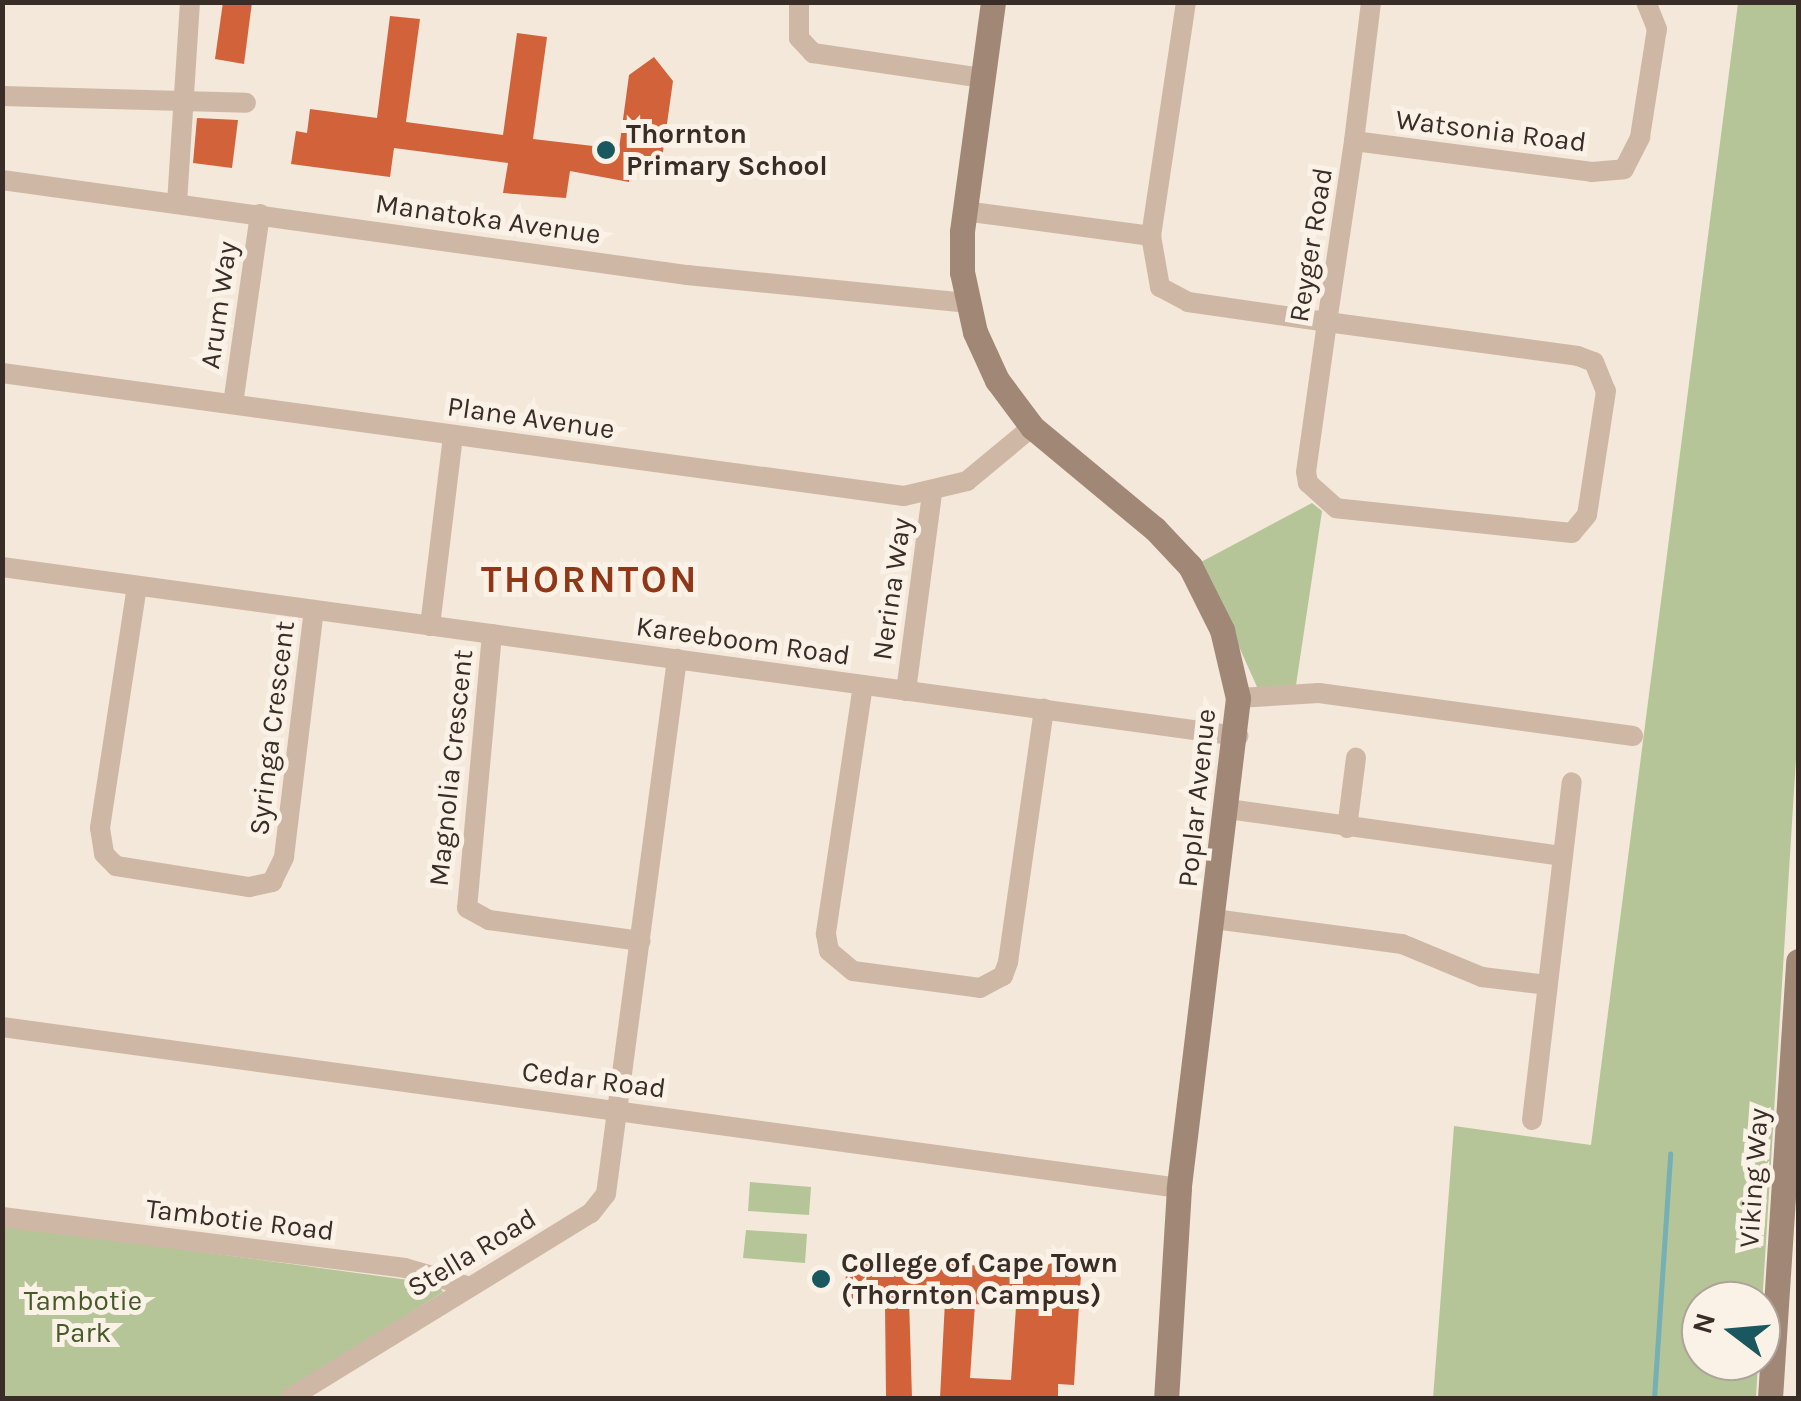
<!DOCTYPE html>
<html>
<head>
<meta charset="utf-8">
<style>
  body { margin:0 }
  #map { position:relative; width:1801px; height:1401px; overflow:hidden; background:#f4e8da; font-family:Karla,sans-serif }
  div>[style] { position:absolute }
  .green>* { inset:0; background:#b5c598 }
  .stream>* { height:5px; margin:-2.5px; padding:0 2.5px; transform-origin:2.5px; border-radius:2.5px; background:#76b0b4 }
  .building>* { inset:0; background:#d2623a }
  .street>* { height:20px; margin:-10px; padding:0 10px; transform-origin:10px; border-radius:10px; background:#ceb8a5 }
  .secondary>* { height:25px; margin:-12.5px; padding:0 12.5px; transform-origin:12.5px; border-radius:12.5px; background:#a18776 }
  .dots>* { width:28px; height:28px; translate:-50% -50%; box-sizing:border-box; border:5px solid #fbf2e7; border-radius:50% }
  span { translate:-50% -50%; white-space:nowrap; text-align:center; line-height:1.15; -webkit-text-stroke:10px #fbf2e7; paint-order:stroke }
  .street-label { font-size:28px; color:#382d27 }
  .poi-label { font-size:28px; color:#382d27; font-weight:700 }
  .left { translate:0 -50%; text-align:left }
  .park-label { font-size:28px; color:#465928 }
  .district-label { font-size:38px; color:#903718; font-weight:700; letter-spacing:2.5px }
  .frame { position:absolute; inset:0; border:5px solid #382d27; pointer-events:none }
  .north { position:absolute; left:1681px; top:1281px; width:100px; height:100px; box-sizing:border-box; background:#fbf2e7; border:2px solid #ada39a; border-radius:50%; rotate:286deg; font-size:28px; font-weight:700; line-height:40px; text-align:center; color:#382d27 }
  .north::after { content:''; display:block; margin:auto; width:35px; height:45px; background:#18585e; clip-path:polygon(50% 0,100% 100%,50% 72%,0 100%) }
</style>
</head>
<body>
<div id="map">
  <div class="green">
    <i style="clip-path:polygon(1738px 3px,1798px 3px,1798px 726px,1761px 1322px,1761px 1301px,1701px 1301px,1701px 1361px,1758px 1361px,1756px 1398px,1433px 1398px,1454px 1126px,1591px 1145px)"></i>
    <i style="clip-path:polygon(1312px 503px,1322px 511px,1296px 685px,1258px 689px,1201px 562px)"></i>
    <i style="clip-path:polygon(750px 1182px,811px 1187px,809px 1215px,748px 1211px)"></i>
    <i style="clip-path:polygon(3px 1225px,438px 1284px,443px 1292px,277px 1398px,3px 1398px)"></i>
    <i style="clip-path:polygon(746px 1230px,807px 1234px,805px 1263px,743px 1258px)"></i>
  </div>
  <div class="stream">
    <i style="left:1654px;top:1398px;width:245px;rotate:-86.2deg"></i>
  </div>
  <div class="building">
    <i style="clip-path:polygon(223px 2px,252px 2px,244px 64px,215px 59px)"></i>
    <i style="clip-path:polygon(390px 16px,420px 19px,406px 122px,503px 135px,517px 33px,547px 37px,533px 139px,619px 149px,629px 75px,654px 57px,673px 81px,660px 173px,631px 169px,629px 182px,570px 171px,566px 198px,503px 193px,508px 163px,394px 148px,390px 177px,291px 164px,296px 131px,307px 133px,310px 109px,377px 118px)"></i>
    <i style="clip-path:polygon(197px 118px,238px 120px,232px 168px,193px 163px)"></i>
    <i style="clip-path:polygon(evenodd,948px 1258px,978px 1260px,977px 1271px,1035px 1274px,1044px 1272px,1045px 1263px,1073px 1265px,1072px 1273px,1081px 1274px,1074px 1385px,1058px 1384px,1058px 1398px,940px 1398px,945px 1301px,909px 1299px,912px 1398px,886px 1398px,885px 1302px,844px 1299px,847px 1263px,947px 1270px,948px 1258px,975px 1304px,1016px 1307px,1011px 1380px,970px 1378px,975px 1304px)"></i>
  </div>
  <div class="street">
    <i style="left:799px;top:2px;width:36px;rotate:90deg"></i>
    <i style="left:799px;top:38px;width:21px;rotate:47deg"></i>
    <i style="left:813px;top:53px;width:172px;rotate:8.4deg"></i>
    <i style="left:1186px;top:2px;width:237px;rotate:98.5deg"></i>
    <i style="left:1151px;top:236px;width:52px;rotate:80deg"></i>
    <i style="left:1160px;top:287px;width:32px;rotate:28deg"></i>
    <i style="left:1188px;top:302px;width:140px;rotate:8.2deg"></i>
    <i style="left:1327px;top:322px;width:253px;rotate:7.7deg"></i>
    <i style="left:1578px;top:356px;width:17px;rotate:21deg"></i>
    <i style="left:1594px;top:362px;width:31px;rotate:68deg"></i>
    <i style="left:1606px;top:391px;width:125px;rotate:98.7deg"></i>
    <i style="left:1587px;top:515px;width:23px;rotate:130deg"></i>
    <i style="left:1572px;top:533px;width:237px;rotate:-174deg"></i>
    <i style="left:1336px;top:508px;width:38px;rotate:-138deg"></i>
    <i style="left:1308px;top:483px;width:11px;rotate:-100deg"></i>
    <i style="left:1306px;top:472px;width:151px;rotate:-82deg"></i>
    <i style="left:1327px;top:322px;width:183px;rotate:-81.5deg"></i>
    <i style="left:1354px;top:141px;width:140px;rotate:-83deg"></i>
    <i style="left:2px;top:96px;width:244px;rotate:1.6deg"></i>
    <i style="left:1354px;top:141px;width:240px;rotate:7.4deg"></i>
    <i style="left:1592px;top:172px;width:32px;rotate:-5deg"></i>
    <i style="left:1624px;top:169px;width:36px;rotate:-63deg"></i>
    <i style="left:1640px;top:137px;width:109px;rotate:-81.1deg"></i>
    <i style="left:1657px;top:29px;width:29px;rotate:-112deg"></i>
    <i style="left:2px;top:180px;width:692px;rotate:7.9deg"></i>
    <i style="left:687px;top:275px;width:281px;rotate:5.7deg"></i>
    <i style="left:177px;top:203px;width:201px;rotate:-86.3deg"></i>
    <i style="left:964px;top:211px;width:189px;rotate:7.6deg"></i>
    <i style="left:2px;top:373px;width:910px;rotate:7.77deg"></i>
    <i style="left:904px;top:496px;width:65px;rotate:-13.4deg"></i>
    <i style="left:967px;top:481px;width:85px;rotate:-39.7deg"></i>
    <i style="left:233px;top:404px;width:192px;rotate:-81.9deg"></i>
    <i style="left:2px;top:567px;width:1248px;rotate:7.79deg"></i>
    <i style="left:137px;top:586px;width:245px;rotate:98.7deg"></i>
    <i style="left:100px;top:828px;width:26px;rotate:81deg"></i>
    <i style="left:104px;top:854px;width:17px;rotate:45deg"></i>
    <i style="left:116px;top:866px;width:135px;rotate:9deg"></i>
    <i style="left:249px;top:887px;width:24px;rotate:-12deg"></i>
    <i style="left:272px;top:882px;width:28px;rotate:-64deg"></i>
    <i style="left:284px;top:857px;width:249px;rotate:-83.1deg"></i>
    <i style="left:430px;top:626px;width:192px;rotate:-83.1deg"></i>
    <i style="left:492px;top:634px;width:275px;rotate:95.2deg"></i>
    <i style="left:467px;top:908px;width:25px;rotate:29deg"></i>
    <i style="left:489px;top:920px;width:153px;rotate:7.9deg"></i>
    <i style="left:863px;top:685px;width:252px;rotate:98.5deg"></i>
    <i style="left:826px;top:934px;width:17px;rotate:80deg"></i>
    <i style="left:829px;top:951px;width:31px;rotate:40deg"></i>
    <i style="left:853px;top:971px;width:128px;rotate:7.6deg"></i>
    <i style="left:980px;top:988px;width:26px;rotate:-28deg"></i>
    <i style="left:1003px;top:976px;width:15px;rotate:-70deg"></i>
    <i style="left:1008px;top:962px;width:256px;rotate:-81.9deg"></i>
    <i style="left:906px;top:691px;width:199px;rotate:-82.5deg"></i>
    <i style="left:1238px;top:698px;width:81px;rotate:-3.5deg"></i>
    <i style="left:1319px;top:693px;width:317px;rotate:7.8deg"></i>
    <i style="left:1228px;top:809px;width:338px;rotate:8deg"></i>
    <i style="left:1347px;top:828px;width:71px;rotate:-82.7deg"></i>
    <i style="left:1214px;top:919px;width:190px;rotate:7.6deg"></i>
    <i style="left:1402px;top:944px;width:87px;rotate:22.4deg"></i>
    <i style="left:1482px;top:977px;width:65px;rotate:7deg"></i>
    <i style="left:2px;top:1027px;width:1188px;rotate:7.79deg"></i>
    <i style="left:1532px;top:1120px;width:340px;rotate:-83.3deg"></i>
    <i style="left:2px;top:1217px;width:406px;rotate:7.2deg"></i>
    <i style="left:405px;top:1268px;width:65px;rotate:16.2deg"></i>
    <i style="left:290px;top:1398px;width:353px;rotate:-31.6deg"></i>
    <i style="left:591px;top:1213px;width:24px;rotate:-52deg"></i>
    <i style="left:606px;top:1194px;width:540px;rotate:-82.44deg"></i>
  </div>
  <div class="secondary">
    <i style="left:993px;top:2px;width:232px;rotate:97.7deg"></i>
    <i style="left:962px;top:232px;width:40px;rotate:90deg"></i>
    <i style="left:962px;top:272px;width:61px;rotate:77.8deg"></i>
    <i style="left:975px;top:332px;width:53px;rotate:65.4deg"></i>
    <i style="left:997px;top:380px;width:59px;rotate:53.3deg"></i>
    <i style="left:1032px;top:427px;width:160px;rotate:39.7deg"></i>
    <i style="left:1155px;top:529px;width:51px;rotate:46.6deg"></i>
    <i style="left:1190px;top:566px;width:72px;rotate:63.4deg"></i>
    <i style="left:1222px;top:630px;width:70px;rotate:76.8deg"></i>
    <i style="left:1238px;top:698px;width:494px;rotate:96.9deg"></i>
    <i style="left:1179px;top:1188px;width:210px;rotate:93.5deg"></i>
    <i style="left:1770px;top:1398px;width:438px;rotate:-86.3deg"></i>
  </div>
  <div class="dots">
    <i style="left:606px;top:150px;background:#18585e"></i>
    <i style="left:821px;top:1279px;background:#18585e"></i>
  </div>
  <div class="street-label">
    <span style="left:1491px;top:131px;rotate:7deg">Watsonia Road</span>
    <span style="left:488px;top:219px;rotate:8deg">Manatoka Avenue</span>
    <span style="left:1311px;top:245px;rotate:-81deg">Reyger Road</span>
    <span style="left:219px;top:305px;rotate:-82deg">Arum Way</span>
    <span style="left:531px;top:418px;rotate:8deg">Plane Avenue</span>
    <span style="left:892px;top:589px;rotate:-82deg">Nerina Way</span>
    <span style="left:743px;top:641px;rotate:8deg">Kareeboom Road</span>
    <span style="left:272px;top:728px;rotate:-83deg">Syringa Crescent</span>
    <span style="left:451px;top:768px;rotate:-84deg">Magnolia Crescent</span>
    <span style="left:1197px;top:798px;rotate:-84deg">Poplar Avenue</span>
    <span style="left:594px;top:1080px;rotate:7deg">Cedar Road</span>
    <span style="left:1754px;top:1178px;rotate:-86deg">Viking Way</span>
    <span style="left:240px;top:1220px;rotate:7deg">Tambotie Road</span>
    <span style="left:472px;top:1253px;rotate:-31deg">Stella Road</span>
  </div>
  <div class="poi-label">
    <span class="left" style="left:626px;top:150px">Thornton<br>Primary School</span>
    <span class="left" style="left:841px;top:1279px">College of Cape Town<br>(Thornton Campus)</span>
  </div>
  <div class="park-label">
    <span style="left:83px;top:1317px">Tambotie<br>Park</span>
  </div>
  <div class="district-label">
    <span style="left:590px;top:580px">THORNTON</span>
  </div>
  <div class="frame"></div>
  <div class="north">N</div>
</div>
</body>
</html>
